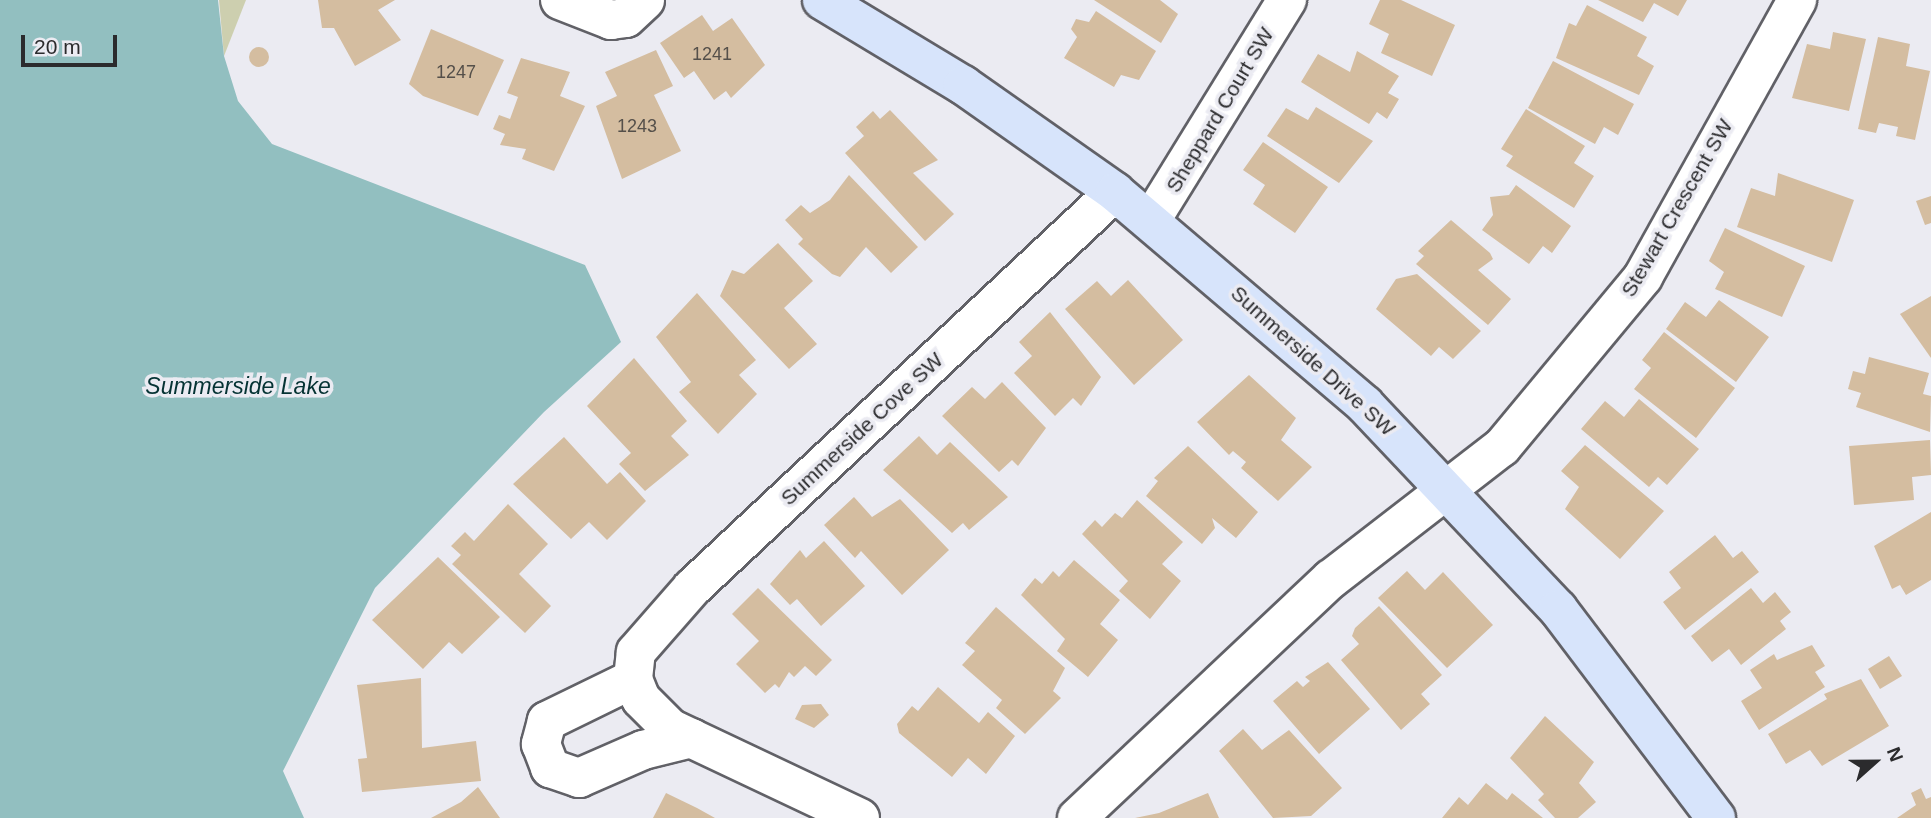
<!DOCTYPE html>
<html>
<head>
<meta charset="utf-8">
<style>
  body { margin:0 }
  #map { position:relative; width:1931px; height:818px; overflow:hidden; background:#ebebf2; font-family:Helvetica,sans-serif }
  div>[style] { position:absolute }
  .green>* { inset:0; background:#cdcfaf }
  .water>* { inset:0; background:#92bfc0 }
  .building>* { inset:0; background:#d4bda0 }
  .round { border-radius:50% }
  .roads { filter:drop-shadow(2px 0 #616167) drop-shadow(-2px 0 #616167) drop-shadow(0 2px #616167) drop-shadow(0 -2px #616167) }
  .street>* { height:38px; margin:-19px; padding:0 19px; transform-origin:19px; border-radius:19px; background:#fff }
  .secondary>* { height:38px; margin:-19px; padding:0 19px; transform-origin:19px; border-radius:19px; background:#d7e4fb }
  span { translate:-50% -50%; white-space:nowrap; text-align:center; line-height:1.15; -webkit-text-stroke:7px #ebebf2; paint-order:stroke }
  .number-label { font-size:18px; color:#55504a }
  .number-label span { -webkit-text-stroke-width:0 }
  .street-label { font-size:21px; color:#2b2b2d }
  .water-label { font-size:23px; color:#053334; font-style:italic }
  .north { position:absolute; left:1840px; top:727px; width:70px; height:70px; -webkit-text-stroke:5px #ebebf2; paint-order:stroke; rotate:69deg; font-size:19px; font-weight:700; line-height:28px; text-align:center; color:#2b2b2d }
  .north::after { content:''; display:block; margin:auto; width:24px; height:32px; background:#2b2b2d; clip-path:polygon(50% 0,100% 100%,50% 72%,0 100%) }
  .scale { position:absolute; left:21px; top:35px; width:96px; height:32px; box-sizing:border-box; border:4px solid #2b2b2d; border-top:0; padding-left:9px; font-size:21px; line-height:24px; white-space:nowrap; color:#2b2b2d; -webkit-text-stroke:5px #ebebf2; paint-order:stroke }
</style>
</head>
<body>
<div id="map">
  <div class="green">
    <i style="clip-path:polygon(219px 0,246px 0,224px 56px)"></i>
  </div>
  <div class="water">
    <i style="clip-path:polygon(0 0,218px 0,224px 56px,238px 101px,272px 144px,585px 265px,621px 342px,544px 412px,375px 588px,283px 771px,304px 818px,0 818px)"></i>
  </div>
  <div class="building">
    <i style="clip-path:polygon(318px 0,395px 0,378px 10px,401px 40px,355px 66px,334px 28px,322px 28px)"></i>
    <i style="clip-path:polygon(1094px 0,1160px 0,1178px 14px,1161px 43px)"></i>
    <i style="clip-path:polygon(1380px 0,1401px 0,1455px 25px,1432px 76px,1381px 53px,1389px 34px,1369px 24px)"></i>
    <i style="clip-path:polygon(1598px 0,1687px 0,1678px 16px,1654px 3px,1643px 22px)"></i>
    <i style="clip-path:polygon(1587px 5px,1647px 37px,1637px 56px,1654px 66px,1639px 95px,1556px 58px,1569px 23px,1576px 26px)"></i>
    <i style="clip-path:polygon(1096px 11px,1156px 51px,1139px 80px,1121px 75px,1114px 87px,1064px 58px,1077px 37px,1071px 29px,1076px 19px,1089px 22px)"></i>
    <i style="clip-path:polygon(702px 15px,713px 31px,732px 18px,765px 65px,731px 98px,726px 91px,714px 100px,694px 71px,684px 78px,660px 43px)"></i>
    <i style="clip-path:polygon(431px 29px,504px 60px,478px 116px,423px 96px,409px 84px)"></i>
    <i style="clip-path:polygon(1833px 32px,1866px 39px,1849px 111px,1792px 98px,1807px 44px,1830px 49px)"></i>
    <i style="clip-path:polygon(1878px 37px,1910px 44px,1906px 66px,1930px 71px,1915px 140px,1896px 136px,1898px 127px,1879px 123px,1876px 133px,1858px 129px)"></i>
    <i class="round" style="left:249px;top:47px;width:20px;height:20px"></i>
    <i style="clip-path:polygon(656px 50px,673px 86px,654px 95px,681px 151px,622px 179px,596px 106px,617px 96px,605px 72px)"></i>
    <i style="clip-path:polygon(1357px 51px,1399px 76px,1388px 93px,1399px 99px,1387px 119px,1377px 112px,1369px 124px,1301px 82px,1318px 54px,1350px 72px)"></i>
    <i style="clip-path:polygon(521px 58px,570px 72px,560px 96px,585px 106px,554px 171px,522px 159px,526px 149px,500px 145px,505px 134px,493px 129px,499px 115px,510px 119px,518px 97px,507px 93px)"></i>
    <i style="clip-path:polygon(1553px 61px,1634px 104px,1618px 135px,1604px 127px,1595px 144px,1528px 108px)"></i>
    <i style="clip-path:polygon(1316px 107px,1373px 141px,1339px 183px,1267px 136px,1286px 108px,1308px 120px)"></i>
    <i style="clip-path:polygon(1526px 109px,1585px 146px,1574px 163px,1594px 176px,1574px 208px,1506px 166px,1513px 156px,1501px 149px)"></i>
    <i style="clip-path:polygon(890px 110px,938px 160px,913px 173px,954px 214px,925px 241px,845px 153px,864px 136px,856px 127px,873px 111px,880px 119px)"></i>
    <i style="clip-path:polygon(1263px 142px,1328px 187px,1295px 233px,1253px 204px,1265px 185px,1243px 170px)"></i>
    <i style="clip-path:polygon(1778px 173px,1854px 200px,1832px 262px,1737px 227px,1751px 188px,1775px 196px)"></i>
    <i style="clip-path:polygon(849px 175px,918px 247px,891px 273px,866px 247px,840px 277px,832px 274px,798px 244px,803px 239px,785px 220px,801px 205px,810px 213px,830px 200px)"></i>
    <i style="clip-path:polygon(1516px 185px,1571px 226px,1552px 253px,1543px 246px,1529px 264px,1482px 230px,1493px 215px,1490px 197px,1509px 195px)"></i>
    <i style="clip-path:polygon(1931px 196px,1931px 223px,1925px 225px,1916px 201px)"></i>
    <i style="clip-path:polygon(1451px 220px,1490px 253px,1493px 259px,1478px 270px,1511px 299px,1488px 325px,1416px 264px,1424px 256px,1418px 251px)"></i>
    <i style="clip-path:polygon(1725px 228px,1805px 266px,1782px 317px,1715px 289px,1724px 272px,1709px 261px)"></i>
    <i style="clip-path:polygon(778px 243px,813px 281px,784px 308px,817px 344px,789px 369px,720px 296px,732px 270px,744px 274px)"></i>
    <i style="clip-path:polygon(1417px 274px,1481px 331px,1453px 359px,1439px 347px,1431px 356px,1376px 309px,1396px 279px)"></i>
    <i style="clip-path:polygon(1128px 280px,1183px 340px,1134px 385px,1065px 309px,1097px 281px,1111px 296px)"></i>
    <i style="clip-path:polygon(697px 293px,756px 360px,739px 375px,757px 394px,718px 434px,679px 392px,691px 382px,656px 337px)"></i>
    <i style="clip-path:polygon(1931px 296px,1931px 358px,1900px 314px)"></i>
    <i style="clip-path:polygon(1719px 300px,1769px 337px,1736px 382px,1666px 329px,1685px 302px,1706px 317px)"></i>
    <i style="clip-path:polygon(1050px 312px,1101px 377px,1081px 406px,1073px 398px,1055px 416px,1014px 373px,1032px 356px,1019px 342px)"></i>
    <i style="clip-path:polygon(1664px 332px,1735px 388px,1696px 438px,1634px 389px,1651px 368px,1642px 360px)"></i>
    <i style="clip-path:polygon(1869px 357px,1929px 373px,1923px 394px,1931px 396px,1930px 432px,1856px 407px,1861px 393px,1848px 389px,1853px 371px,1865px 374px)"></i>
    <i style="clip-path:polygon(634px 358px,687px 421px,671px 436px,689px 455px,645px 491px,619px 464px,631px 453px,587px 406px)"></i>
    <i style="clip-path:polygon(1249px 375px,1296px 418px,1281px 440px,1312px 467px,1278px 501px,1241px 468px,1246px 462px,1233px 451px,1229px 455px,1197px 422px)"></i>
    <i style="clip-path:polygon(1002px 382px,1046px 428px,1018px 466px,1012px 460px,999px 472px,942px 416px,972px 387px,985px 399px)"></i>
    <i style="clip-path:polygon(1639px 399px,1699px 449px,1667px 485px,1658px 477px,1649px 487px,1581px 429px,1605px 401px,1624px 417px)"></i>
    <i style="clip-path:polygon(919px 436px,937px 455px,950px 442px,1008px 497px,969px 530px,963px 523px,952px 533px,883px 470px)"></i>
    <i style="clip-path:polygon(564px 437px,607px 484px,620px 472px,646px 501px,607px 540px,589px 522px,571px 539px,513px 484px)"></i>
    <i style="clip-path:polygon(1930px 440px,1931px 475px,1912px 477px,1914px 500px,1854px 505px,1849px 446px)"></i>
    <i style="clip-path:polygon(1585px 445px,1664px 511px,1620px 559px,1565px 509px,1579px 487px,1561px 471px)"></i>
    <i style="clip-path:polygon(1188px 446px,1258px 512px,1236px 538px,1212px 518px,1215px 528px,1202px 544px,1146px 496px,1158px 481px,1154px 478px)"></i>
    <i style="clip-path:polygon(854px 497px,872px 517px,900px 499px,949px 550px,902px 595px,861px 551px,855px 558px,824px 525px)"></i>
    <i style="clip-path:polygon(1137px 500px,1183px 542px,1162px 564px,1181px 581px,1150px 619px,1119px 591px,1128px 581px,1082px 534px,1095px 520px,1102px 527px,1115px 513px,1122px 518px)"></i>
    <i style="clip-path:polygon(508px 504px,548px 544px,519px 574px,551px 606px,525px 633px,452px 564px,461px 555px,451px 546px,465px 532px,474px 541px)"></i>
    <i style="clip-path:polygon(1931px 512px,1931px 580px,1906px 595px,1900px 585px,1892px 589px,1874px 546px)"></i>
    <i style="clip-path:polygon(1715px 535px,1733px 558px,1742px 551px,1759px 572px,1685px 630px,1663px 602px,1681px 588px,1669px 572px)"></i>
    <i style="clip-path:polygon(824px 541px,865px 586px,821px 626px,797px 599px,790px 605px,770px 584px,800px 550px,806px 558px)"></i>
    <i style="clip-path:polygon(438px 557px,500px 617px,462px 654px,449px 642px,423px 669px,372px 620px)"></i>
    <i style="clip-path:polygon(1074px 560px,1120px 600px,1100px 624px,1118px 640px,1088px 677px,1057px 651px,1065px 639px,1021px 595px,1035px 578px,1042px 584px,1053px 571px,1059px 577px)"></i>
    <i style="clip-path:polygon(1407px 571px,1425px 590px,1443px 572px,1493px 625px,1447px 668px,1378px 598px)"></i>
    <i style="clip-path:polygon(758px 588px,832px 660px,816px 676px,805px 666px,794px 677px,789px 672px,779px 688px,775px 684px,765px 693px,736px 664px,759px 641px,732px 614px)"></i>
    <i style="clip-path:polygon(1751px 588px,1763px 603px,1775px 592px,1791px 612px,1780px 621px,1786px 629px,1741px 665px,1729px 649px,1712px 662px,1691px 636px)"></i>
    <i style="clip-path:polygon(1379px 606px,1442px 675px,1421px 694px,1430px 704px,1401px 730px,1341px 660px,1359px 644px,1352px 636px,1355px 628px)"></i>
    <i style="clip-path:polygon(996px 607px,1065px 668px,1053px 691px,1061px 698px,1025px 734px,996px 708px,1002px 700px,962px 665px,975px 651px,965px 643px)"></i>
    <i style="clip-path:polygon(1812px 645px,1825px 666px,1815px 672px,1825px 687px,1759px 730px,1741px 701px,1762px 688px,1750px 670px,1774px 654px,1777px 660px)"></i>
    <i style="clip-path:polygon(1889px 656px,1902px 676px,1880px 689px,1868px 669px)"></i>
    <i style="clip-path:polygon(1328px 662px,1370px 709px,1319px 754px,1273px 701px,1297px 681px,1303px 687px,1310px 681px,1305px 677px)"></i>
    <i style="clip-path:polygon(421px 678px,422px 748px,476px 741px,481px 781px,362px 792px,358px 759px,367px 758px,357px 685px)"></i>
    <i style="clip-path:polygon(1861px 679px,1889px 726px,1822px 766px,1810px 750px,1786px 764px,1768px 734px,1827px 699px,1824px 694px)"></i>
    <i style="clip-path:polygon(938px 687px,979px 723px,988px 712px,1015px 736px,986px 774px,968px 758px,952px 777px,899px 733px,897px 724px,912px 706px,918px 711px)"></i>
    <i style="clip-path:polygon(821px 704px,829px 715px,814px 728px,795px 719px,802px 705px)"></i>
    <i style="clip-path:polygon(1545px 716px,1594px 762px,1579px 783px,1596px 802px,1578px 818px,1555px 818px,1538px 800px,1544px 794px,1510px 758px)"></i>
    <i style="clip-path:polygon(1243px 729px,1262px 750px,1289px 730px,1342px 788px,1311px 816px,1273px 818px,1219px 751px)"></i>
    <i style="clip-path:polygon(1486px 783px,1507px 800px,1512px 793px,1543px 818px,1442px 818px,1459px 797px,1468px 805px)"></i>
    <i style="clip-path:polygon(478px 787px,500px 818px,431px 818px,461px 802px)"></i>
    <i style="clip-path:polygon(1921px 788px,1926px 799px,1931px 797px,1931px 818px,1897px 818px,1916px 805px,1911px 793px)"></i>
    <i style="clip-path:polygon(666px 793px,697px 808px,715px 818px,653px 818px)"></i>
    <i style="clip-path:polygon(1208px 793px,1219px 818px,1135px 818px,1159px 813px)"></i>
  </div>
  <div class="roads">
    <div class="street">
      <i style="left:560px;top:0;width:55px;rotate:21.4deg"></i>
      <i style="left:611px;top:20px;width:15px;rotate:-8deg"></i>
      <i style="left:626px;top:18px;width:26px;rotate:-43deg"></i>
      <i style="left:1151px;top:220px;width:259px;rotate:-58.3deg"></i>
      <i style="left:633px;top:679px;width:96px;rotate:154deg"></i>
      <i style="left:547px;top:721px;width:24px;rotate:105deg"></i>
      <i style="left:541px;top:744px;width:26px;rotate:69deg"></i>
      <i style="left:550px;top:768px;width:31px;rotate:19deg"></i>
      <i style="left:579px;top:778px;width:70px;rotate:-23.6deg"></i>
      <i style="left:643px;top:750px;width:50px;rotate:-13.8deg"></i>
      <i style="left:860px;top:818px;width:210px;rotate:-154.7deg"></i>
      <i style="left:670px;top:728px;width:41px;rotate:-135deg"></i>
      <i style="left:641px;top:699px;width:22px;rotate:-112deg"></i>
      <i style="left:633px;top:679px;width:27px;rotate:-84deg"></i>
      <i style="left:636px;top:652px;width:85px;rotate:-48.8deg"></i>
      <i style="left:692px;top:588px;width:579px;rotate:-43.11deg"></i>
      <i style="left:1077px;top:818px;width:349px;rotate:-43.3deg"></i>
      <i style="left:1331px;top:579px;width:216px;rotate:-37.7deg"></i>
      <i style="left:1502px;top:447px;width:221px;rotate:-50.3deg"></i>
      <i style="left:1643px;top:277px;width:317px;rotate:-60.9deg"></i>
    </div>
    <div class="secondary">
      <i style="left:822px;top:0;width:165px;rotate:31.1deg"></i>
      <i style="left:963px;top:85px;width:186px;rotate:35.1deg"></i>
      <i style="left:1115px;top:192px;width:328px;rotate:40.4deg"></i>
      <i style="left:1365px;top:405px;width:281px;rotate:46.6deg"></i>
      <i style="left:1558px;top:609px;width:262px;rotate:52.9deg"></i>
    </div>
  </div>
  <div class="number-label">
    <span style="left:712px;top:54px">1241</span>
    <span style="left:456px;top:72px">1247</span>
    <span style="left:637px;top:126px">1243</span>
  </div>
  <div class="street-label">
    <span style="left:1220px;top:110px;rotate:-59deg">Sheppard Court SW</span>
    <span style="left:1677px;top:208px;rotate:-60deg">Stewart Crescent SW</span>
    <span style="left:1313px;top:361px;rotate:42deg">Summerside Drive SW</span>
    <span style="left:862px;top:429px;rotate:-43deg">Summerside Cove SW</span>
  </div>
  <div class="water-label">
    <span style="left:238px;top:386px">Summerside Lake</span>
  </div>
  <div class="north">N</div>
  <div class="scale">20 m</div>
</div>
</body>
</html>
